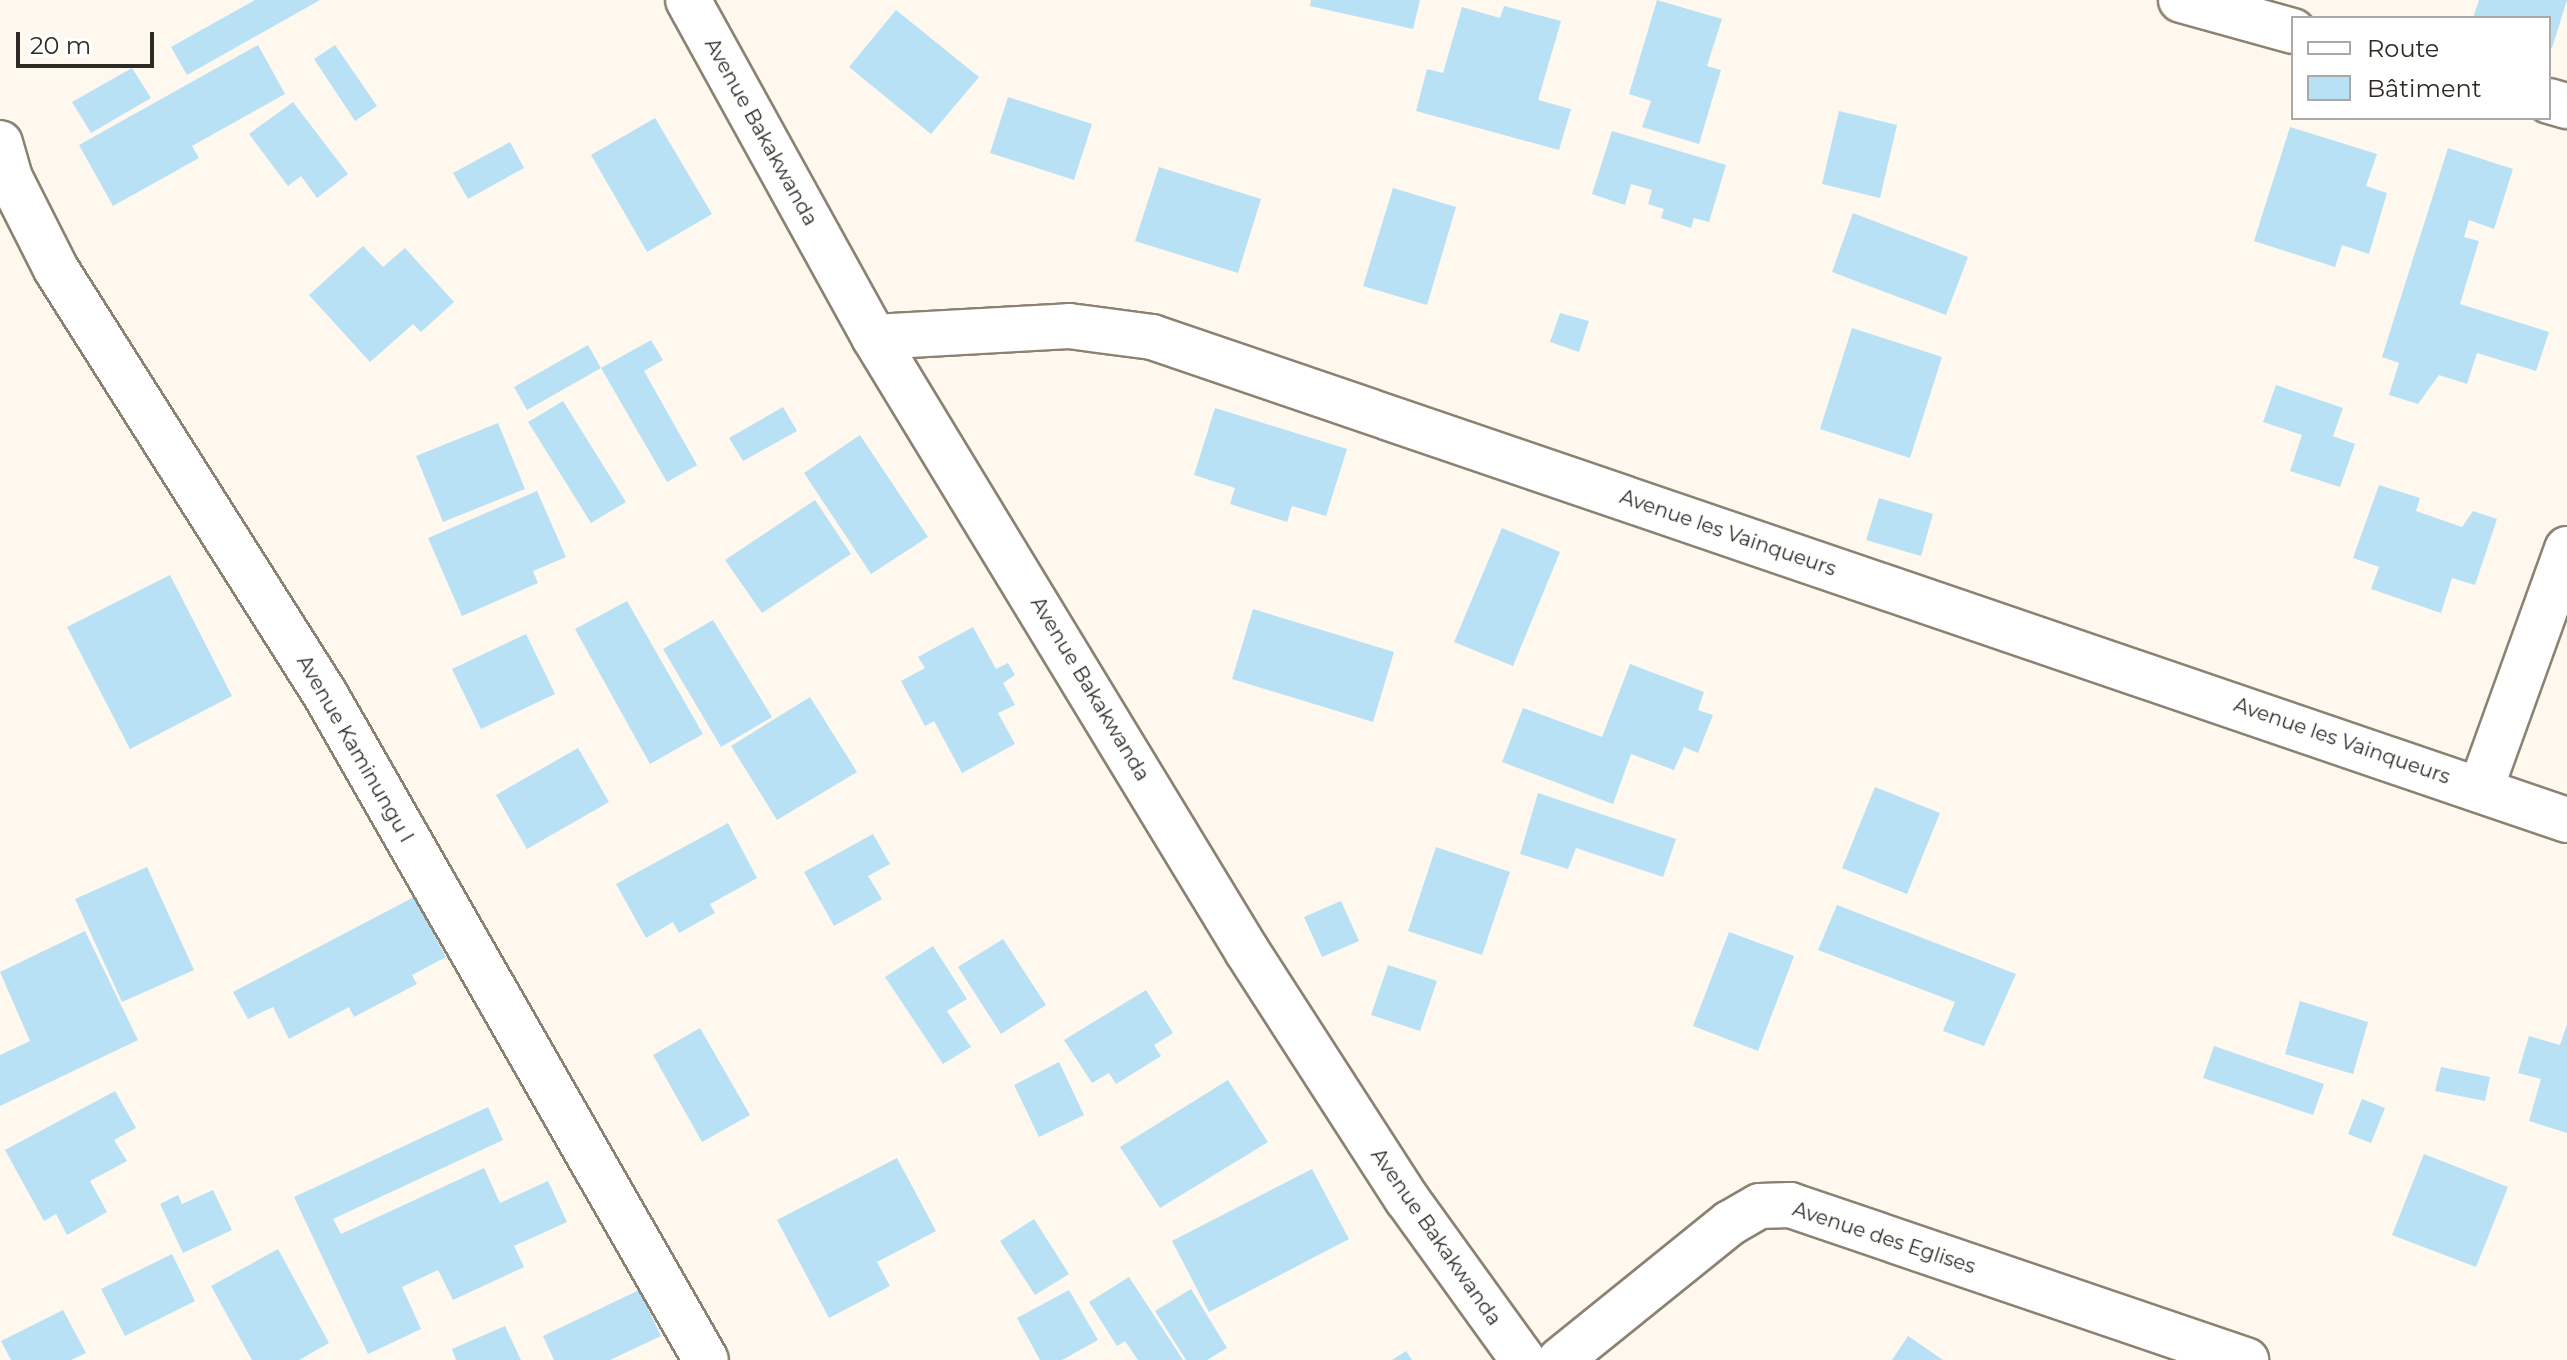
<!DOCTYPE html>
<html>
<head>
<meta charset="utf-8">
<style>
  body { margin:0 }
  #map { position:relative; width:2567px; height:1360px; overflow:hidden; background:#fff8ef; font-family:Montserrat,sans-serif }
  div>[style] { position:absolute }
  .building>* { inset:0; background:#b8e1f6 }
  .roads { filter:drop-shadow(2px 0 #8c8273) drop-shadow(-2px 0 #8c8273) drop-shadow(0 2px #8c8273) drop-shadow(0 -2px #8c8273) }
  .minor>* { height:44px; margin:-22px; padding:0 22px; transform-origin:22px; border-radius:22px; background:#fff }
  span { translate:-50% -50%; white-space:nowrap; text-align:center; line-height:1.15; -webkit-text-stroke:7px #fff; paint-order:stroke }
  .street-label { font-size:20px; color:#2d2923 }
  .legend { position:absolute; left:2291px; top:16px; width:260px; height:104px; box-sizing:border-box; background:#fff; border:2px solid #aba9a7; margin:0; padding:10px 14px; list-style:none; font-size:24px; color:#2d2923 }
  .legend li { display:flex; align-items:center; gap:16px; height:40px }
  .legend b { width:40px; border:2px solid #aba9a7 }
  .scale { position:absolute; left:16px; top:32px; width:138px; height:36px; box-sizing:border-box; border:4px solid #2d2923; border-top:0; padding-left:10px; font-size:24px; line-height:28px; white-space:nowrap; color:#2d2923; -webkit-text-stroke:6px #fff; paint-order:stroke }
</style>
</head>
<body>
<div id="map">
  <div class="building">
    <i style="clip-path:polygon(255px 0,320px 0,187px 75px,171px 47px)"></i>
    <i style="clip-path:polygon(1311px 0,1420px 0,1413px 29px,1310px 6px)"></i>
    <i style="clip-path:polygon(1657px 0,1722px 19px,1707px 66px,1721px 70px,1699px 144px,1642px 127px,1651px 101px,1629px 94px)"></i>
    <i style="clip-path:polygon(2479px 0,2567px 0,2552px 48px,2549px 47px,2549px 18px,2473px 18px)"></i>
    <i style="clip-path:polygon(1504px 6px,1561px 21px,1538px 100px,1571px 109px,1559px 150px,1416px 111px,1427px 69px,1443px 73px,1462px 7px,1500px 18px)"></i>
    <i style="clip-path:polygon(896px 10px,979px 77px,931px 134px,849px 67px)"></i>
    <i style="clip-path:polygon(258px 45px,285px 94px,192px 146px,199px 158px,113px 206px,79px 145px)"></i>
    <i style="clip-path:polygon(335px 45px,377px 106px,355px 121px,314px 59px)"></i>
    <i style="clip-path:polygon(132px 68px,151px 98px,91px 133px,72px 102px)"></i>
    <i style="clip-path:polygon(1008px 97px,1092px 124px,1074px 180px,990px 153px)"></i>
    <i style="clip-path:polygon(293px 102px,348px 174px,317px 198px,301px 176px,288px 186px,249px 134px)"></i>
    <i style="clip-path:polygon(1839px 111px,1897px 125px,1880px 198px,1822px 184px)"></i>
    <i style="clip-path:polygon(655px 118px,712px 214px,647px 252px,591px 155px)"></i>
    <i style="clip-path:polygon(2290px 127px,2377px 154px,2366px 186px,2387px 193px,2369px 254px,2342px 245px,2335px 267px,2254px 241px)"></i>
    <i style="clip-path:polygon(1612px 131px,1726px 165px,1709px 222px,1694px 218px,1691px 228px,1661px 218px,1664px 209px,1648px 204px,1652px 190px,1631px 184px,1625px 205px,1592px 194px)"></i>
    <i style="clip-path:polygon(510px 142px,524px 168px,468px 199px,453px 173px)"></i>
    <i style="clip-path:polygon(2448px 148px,2513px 169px,2494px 229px,2469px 220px,2464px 237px,2479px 241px,2460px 304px,2549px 332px,2536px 371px,2477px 353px,2467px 384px,2439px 375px,2418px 404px,2389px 395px,2399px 363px,2382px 357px)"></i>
    <i style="clip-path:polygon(1159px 167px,1261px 199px,1238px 273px,1135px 241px)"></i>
    <i style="clip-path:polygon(1393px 188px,1456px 207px,1427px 305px,1363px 286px)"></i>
    <i style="clip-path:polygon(1853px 213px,1968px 257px,1946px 315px,1832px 272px)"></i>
    <i style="clip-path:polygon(363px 246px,383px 267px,405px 248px,454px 302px,421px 332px,413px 324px,370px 362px,309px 295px)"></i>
    <i style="clip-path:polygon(1560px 313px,1589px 321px,1579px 352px,1550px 342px)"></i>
    <i style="clip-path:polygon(1852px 328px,1942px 357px,1910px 458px,1820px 429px)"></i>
    <i style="clip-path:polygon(651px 340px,663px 360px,644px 371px,697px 465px,667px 482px,601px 368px)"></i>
    <i style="clip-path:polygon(588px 345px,601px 368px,527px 410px,514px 387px)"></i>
    <i style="clip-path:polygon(2276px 385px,2343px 408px,2333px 436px,2355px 444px,2340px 487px,2290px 471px,2302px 435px,2263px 422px)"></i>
    <i style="clip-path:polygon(563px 401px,626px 502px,591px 523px,528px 422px)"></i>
    <i style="clip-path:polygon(783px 407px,797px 431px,743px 461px,729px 438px)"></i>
    <i style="clip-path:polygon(1215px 408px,1347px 449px,1326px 516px,1292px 506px,1287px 522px,1230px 504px,1235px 488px,1194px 475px)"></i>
    <i style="clip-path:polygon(498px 423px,525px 489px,443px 522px,416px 456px)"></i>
    <i style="clip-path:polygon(860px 435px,928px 537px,871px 574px,804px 473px)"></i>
    <i style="clip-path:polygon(2379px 485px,2420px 498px,2416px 511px,2462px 527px,2473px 511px,2497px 519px,2475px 585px,2452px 578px,2441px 613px,2371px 589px,2379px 567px,2353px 558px)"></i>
    <i style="clip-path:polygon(537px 491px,566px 557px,533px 571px,538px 583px,462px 616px,428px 538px)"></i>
    <i style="clip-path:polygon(1879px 498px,1933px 514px,1921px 556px,1866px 540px)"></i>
    <i style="clip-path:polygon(815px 500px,851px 554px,762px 613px,725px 560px)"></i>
    <i style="clip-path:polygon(1502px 528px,1560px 552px,1513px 666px,1454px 642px)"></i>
    <i style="clip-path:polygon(170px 575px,232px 696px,130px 749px,67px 627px)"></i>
    <i style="clip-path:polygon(627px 601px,703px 734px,650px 764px,575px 629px)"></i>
    <i style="clip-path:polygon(1253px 609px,1394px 652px,1373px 722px,1232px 679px)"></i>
    <i style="clip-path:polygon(713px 620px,772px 717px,721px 747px,663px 649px)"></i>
    <i style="clip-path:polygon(973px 627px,996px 669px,1008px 663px,1015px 675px,1003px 683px,1015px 705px,998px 713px,1015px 744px,962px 773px,934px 721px,925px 726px,901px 681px,925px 668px,918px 657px)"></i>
    <i style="clip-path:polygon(526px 634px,555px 694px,481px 729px,452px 669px)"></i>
    <i style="clip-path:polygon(1630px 664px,1704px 692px,1698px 710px,1713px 715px,1698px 753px,1684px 747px,1674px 770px,1631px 754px,1613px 804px,1502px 762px,1523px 708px,1602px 737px)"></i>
    <i style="clip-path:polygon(810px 697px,857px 772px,777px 820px,731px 746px)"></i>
    <i style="clip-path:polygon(578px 748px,609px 802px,527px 849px,496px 795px)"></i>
    <i style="clip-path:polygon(1875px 787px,1940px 813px,1907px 894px,1842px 868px)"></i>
    <i style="clip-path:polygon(1538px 793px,1676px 839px,1663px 877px,1576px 848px,1568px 869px,1520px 854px)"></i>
    <i style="clip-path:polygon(728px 823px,757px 878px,710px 904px,715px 913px,679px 933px,673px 922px,646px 938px,616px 884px)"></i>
    <i style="clip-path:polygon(873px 834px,890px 864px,868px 876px,882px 899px,834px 926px,804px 872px)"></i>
    <i style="clip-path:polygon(1436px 847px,1510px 872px,1482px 955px,1408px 931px)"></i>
    <i style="clip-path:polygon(147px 867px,194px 970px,122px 1002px,75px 899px)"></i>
    <i style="clip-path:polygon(414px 897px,446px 957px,412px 975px,417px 984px,354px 1017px,349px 1007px,289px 1039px,273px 1007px,248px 1019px,233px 992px)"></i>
    <i style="clip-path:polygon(1341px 901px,1359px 941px,1322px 957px,1304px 917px)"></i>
    <i style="clip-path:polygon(1837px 905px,2016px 974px,1984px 1046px,1943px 1031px,1955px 1002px,1818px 950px)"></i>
    <i style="clip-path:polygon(85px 931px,138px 1040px,0 1106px,0 1055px,30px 1041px,0 972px)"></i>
    <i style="clip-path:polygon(1729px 932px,1794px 956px,1758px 1051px,1693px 1026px)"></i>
    <i style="clip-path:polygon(1003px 939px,1046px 1005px,1001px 1034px,958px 967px)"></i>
    <i style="clip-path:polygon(933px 946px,967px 999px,947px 1011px,971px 1047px,943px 1064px,885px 977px)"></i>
    <i style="clip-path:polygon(1388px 965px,1437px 981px,1420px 1031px,1371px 1015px)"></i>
    <i style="clip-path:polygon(1146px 990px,1173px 1033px,1154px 1045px,1161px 1056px,1116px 1084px,1109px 1073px,1092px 1083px,1064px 1040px)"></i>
    <i style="clip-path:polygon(2300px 1001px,2368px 1022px,2353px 1074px,2285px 1054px)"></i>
    <i style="clip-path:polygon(2567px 1024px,2567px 1133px,2529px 1121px,2541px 1079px,2518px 1073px,2529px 1036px,2560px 1045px)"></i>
    <i style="clip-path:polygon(700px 1028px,750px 1115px,702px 1142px,653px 1055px)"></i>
    <i style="clip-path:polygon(2214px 1046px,2324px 1084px,2313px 1115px,2203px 1078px)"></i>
    <i style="clip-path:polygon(1059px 1062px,1084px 1115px,1039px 1137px,1014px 1085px)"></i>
    <i style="clip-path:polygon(2441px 1067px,2490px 1077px,2485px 1101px,2435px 1091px)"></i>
    <i style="clip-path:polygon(1228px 1080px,1268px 1142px,1160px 1208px,1120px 1147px)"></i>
    <i style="clip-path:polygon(115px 1091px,136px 1128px,114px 1140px,127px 1161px,90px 1181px,107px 1212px,67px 1235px,56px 1214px,44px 1221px,5px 1150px)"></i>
    <i style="clip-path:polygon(2362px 1099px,2385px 1108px,2371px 1143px,2348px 1134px)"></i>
    <i style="clip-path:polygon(488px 1107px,503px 1140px,333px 1219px,341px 1234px,484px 1168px,500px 1203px,548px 1181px,567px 1222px,514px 1246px,524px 1267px,453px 1300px,438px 1270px,402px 1287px,421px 1329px,368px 1354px,294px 1197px)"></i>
    <i style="clip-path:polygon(2424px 1154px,2508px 1187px,2476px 1267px,2392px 1235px)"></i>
    <i style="clip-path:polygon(897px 1158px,936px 1231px,877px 1262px,890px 1286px,829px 1318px,777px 1220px)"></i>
    <i style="clip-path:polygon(1312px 1169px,1349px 1239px,1209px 1312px,1172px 1241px)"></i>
    <i style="clip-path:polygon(213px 1190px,232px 1230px,183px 1253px,160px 1204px,178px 1195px,182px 1204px)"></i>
    <i style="clip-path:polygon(1034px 1219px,1069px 1274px,1035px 1295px,1000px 1241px)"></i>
    <i style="clip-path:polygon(278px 1249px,329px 1343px,299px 1360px,252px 1360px,211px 1286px)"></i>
    <i style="clip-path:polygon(172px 1254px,195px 1301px,125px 1336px,101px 1289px)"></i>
    <i style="clip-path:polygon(1129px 1277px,1183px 1360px,1138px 1360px,1125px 1341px,1117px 1346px,1089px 1302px)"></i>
    <i style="clip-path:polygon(1191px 1289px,1227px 1348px,1207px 1360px,1186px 1360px,1155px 1311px)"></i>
    <i style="clip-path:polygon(639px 1290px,661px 1336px,610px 1360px,554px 1360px,543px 1336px)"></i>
    <i style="clip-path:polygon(1069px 1290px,1098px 1340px,1062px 1360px,1040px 1360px,1017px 1318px)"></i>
    <i style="clip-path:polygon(63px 1310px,86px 1353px,71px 1360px,11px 1360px,1px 1341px)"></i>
    <i style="clip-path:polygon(505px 1326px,521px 1360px,456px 1360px,452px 1349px)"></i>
    <i style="clip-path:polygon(1908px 1336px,1943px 1360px,1892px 1360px)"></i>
    <i style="clip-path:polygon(1406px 1351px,1412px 1360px,1392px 1360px)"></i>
  </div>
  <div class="roads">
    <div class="minor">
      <i style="left:688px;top:0;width:385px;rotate:61.1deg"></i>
      <i style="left:874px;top:337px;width:718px;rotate:58.72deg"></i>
      <i style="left:1247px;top:951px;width:295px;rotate:57.2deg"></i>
      <i style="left:1407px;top:1199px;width:198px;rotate:54.2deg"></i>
      <i style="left:2181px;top:0;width:116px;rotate:15.5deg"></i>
      <i style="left:2549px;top:101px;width:19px;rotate:16deg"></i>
      <i style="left:0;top:143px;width:36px;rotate:74deg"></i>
      <i style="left:10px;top:178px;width:102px;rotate:63.2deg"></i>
      <i style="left:56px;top:269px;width:503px;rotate:57.67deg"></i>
      <i style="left:325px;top:694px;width:767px;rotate:60.23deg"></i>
      <i style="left:874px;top:337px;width:195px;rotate:-3.2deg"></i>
      <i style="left:1069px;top:326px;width:84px;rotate:7.5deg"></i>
      <i style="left:1152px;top:337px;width:1495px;rotate:18.85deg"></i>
      <i style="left:2481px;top:788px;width:254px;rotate:-70.2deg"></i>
      <i style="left:1560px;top:1360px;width:218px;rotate:-38.9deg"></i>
      <i style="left:1730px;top:1223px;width:34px;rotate:-30deg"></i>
      <i style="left:1760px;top:1206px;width:30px;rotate:-2deg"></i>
      <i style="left:1790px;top:1205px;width:482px;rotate:18.8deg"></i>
    </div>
  </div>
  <div class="street-label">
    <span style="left:761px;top:132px;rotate:61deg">Avenue Bakakwanda</span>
    <span style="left:1728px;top:533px;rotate:19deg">Avenue les Vainqueurs</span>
    <span style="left:1090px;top:689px;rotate:59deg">Avenue Bakakwanda</span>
    <span style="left:2342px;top:741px;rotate:19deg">Avenue les Vainqueurs</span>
    <span style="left:355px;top:749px;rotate:60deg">Avenue Kaminungu I</span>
    <span style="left:1436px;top:1237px;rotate:55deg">Avenue Bakakwanda</span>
    <span style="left:1884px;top:1238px;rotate:18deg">Avenue des Eglises</span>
  </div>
  <ul class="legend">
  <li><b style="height:10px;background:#fff"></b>Route</li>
  <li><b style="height:22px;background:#b8e1f6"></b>Bâtiment</li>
  </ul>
  <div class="scale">20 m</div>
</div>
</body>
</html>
